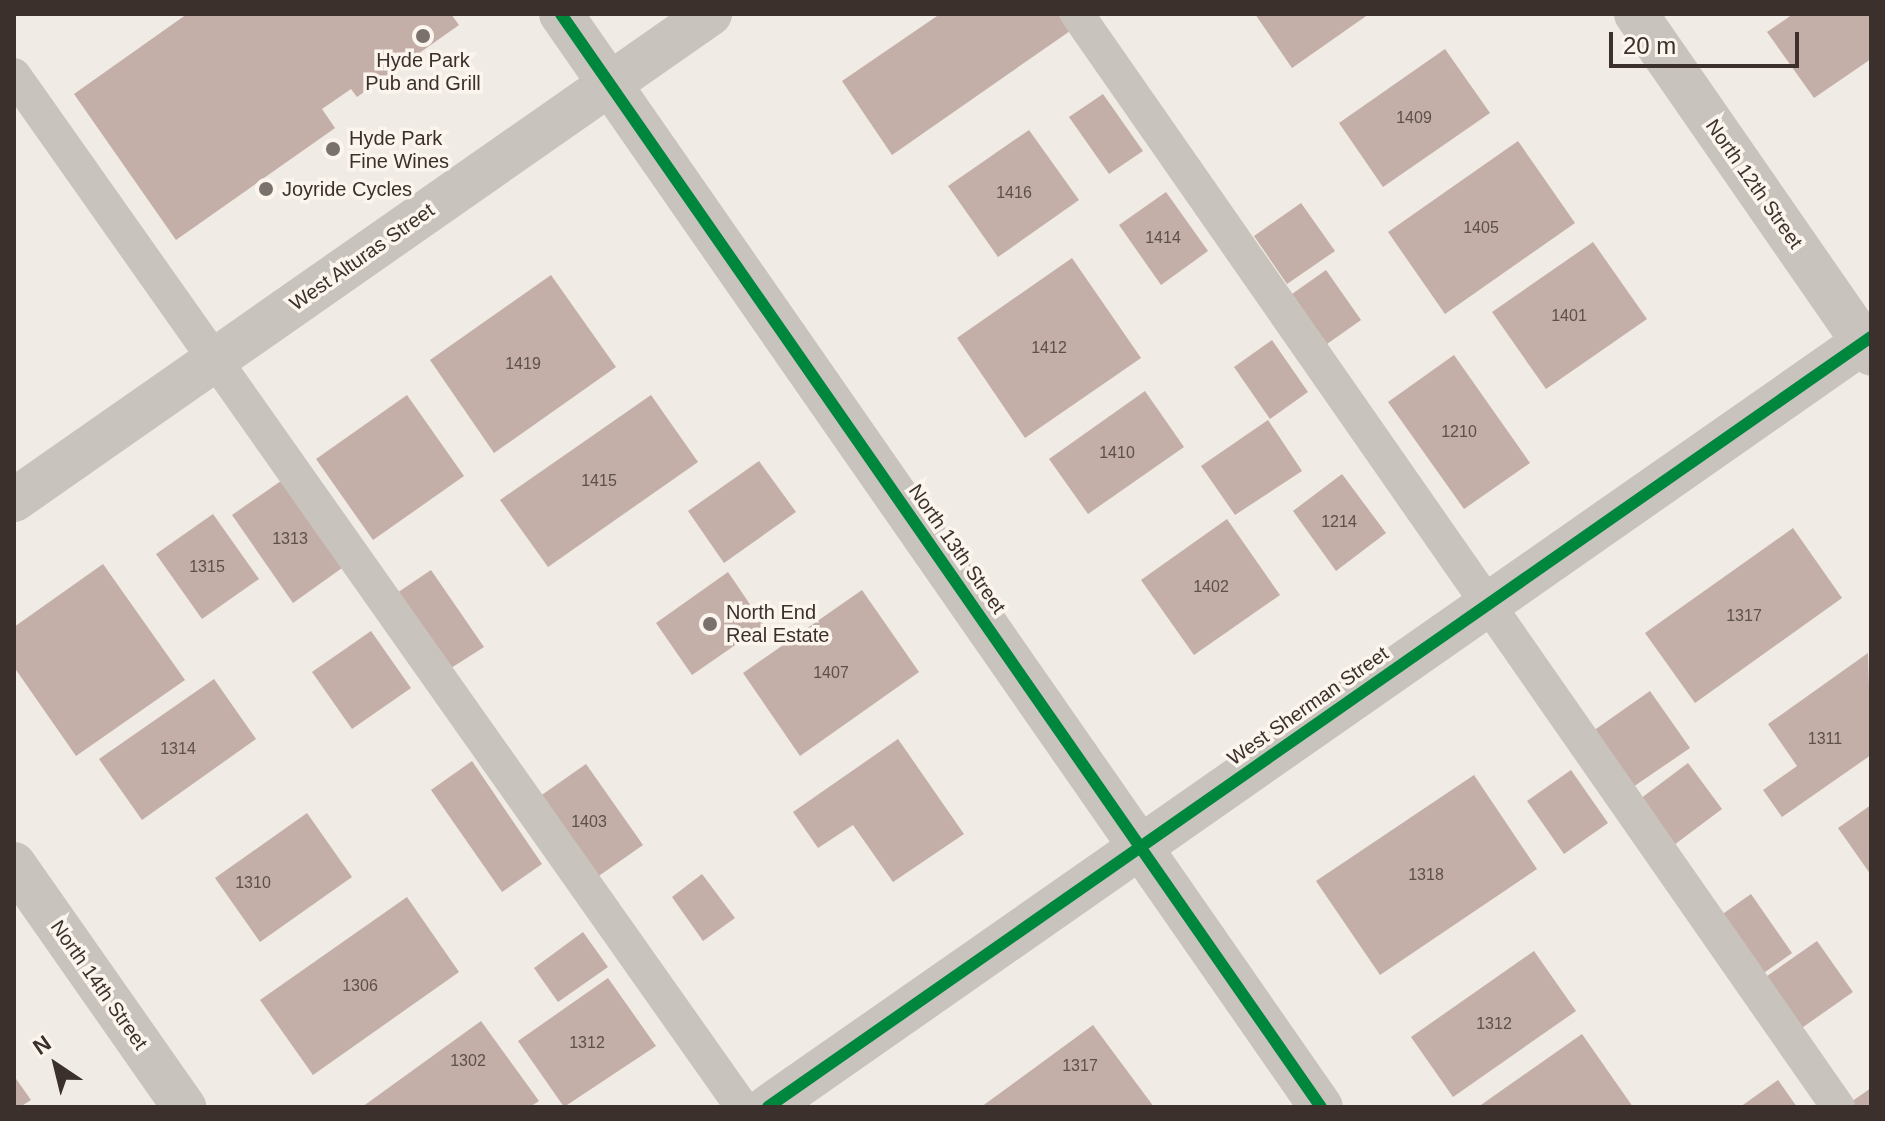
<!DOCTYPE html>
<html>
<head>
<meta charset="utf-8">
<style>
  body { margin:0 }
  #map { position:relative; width:1885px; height:1121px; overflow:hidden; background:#f0ebe5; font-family:Helvetica,sans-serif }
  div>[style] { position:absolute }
  .building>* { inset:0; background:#c3afa7 }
  .service>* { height:34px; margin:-17px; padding:0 17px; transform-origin:17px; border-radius:17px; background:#c9c3be }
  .minor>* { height:44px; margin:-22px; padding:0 22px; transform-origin:22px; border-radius:22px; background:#c9c3be }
  .tertiary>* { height:44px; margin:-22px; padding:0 22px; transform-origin:22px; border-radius:22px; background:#c9c3be }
  .cycleway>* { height:12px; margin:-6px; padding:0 6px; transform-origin:6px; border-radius:6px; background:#00873e }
  .dots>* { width:22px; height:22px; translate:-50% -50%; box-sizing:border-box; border:4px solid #fbf5ee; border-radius:50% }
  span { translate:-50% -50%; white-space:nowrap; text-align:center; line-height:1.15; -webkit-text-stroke:7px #fbf5ee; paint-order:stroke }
  .number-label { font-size:16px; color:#5d504a }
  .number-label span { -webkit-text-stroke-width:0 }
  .poi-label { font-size:20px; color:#3b302b }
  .left { translate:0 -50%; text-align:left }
  .street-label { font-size:20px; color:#3b302b }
  .frame { position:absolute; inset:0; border:16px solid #3b302b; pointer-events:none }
  .north { position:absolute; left:16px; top:1025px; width:80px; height:80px; -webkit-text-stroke:6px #fbf5ee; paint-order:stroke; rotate:325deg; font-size:22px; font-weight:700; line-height:32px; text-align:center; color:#3b302b }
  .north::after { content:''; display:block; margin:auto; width:28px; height:36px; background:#3b302b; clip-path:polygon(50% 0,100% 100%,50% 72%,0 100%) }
  .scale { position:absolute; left:1609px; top:32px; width:190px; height:36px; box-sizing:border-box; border:4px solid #3b302b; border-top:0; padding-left:10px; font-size:24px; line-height:28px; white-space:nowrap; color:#3b302b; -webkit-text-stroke:6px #fbf5ee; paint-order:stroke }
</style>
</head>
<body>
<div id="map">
  <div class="building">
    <i style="clip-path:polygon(187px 14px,451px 14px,459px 25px,357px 97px,351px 89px,322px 109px,335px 128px,176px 240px,74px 94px)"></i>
    <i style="clip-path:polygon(940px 14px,1058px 14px,1070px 31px,892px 155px,842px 81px)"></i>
    <i style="clip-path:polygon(1255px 14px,1369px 14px,1292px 68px)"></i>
    <i style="clip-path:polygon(1793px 14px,1871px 14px,1871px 59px,1814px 98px,1767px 32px)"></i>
    <i style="clip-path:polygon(1445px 49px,1490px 113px,1383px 187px,1339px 123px)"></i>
    <i style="clip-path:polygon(1103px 94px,1143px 151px,1109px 174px,1069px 117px)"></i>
    <i style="clip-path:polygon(1029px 130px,1079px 200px,998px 257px,948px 186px)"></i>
    <i style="clip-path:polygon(1518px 141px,1575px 223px,1445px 314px,1388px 232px)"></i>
    <i style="clip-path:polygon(1166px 192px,1208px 251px,1161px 285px,1119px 225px)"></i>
    <i style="clip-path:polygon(1301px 203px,1335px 251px,1287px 284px,1254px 236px)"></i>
    <i style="clip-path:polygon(1593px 242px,1647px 319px,1546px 389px,1492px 312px)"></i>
    <i style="clip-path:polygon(1072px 258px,1141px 358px,1025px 438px,957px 338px)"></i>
    <i style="clip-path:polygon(1326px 270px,1361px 320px,1327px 344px,1292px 294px)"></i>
    <i style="clip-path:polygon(551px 275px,616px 367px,494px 453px,430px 360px)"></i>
    <i style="clip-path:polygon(1272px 340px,1308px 392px,1270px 419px,1234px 367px)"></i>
    <i style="clip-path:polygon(1454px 355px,1530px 463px,1464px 509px,1388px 402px)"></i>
    <i style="clip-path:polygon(1145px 391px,1184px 447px,1088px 514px,1049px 459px)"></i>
    <i style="clip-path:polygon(407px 395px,464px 476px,373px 540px,316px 459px)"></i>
    <i style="clip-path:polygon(651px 395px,698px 462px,548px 567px,500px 500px)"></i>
    <i style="clip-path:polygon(1268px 420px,1302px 471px,1235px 515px,1201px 466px)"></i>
    <i style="clip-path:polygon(759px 461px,796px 512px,724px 563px,688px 511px)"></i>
    <i style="clip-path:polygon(1342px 474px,1386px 533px,1336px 571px,1293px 511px)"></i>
    <i style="clip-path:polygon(288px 476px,349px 563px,293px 603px,232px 515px)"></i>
    <i style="clip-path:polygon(213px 514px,259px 579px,202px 619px,156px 554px)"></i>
    <i style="clip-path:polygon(1227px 519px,1280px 595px,1194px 655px,1141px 580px)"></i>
    <i style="clip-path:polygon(1793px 528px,1842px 598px,1695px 703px,1645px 633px)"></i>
    <i style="clip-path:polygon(103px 564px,185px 680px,76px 756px,14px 667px,14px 627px)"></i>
    <i style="clip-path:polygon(431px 570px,484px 647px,448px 670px,397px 593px)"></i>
    <i style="clip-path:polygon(728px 572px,764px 625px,692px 675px,656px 623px)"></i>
    <i style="clip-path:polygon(862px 590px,919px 672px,800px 756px,743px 673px)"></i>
    <i style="clip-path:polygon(371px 631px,411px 688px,352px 729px,312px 672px)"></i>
    <i style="clip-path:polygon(1868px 653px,1871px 755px,1782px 817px,1763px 790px,1797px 766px,1768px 724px)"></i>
    <i style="clip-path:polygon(214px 679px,256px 739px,142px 820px,99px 759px)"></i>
    <i style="clip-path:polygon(1650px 691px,1690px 748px,1633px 787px,1593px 731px)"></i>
    <i style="clip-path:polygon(898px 739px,964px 834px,893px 882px,853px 825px,818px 848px,793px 812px)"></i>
    <i style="clip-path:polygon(472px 761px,542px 864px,502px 892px,431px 790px)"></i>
    <i style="clip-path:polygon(1688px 763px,1722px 809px,1674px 845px,1640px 799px)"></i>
    <i style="clip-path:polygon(586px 764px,643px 845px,593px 880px,536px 799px)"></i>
    <i style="clip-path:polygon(1571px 770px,1608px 823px,1564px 854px,1527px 801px)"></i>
    <i style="clip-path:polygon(1474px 775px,1537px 869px,1380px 975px,1316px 881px)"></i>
    <i style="clip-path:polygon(1871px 805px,1871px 875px,1838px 828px)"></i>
    <i style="clip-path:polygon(307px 813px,352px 877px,260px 942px,215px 878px)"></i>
    <i style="clip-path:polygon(702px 874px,735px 918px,703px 941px,672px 897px)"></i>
    <i style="clip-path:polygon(1751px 894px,1792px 953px,1758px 977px,1717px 918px)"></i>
    <i style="clip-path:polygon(407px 897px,459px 972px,313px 1075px,260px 1000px)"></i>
    <i style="clip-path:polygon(583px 932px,608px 967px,558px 1002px,534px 968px)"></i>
    <i style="clip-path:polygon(1817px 941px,1853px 992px,1796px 1032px,1760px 981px)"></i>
    <i style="clip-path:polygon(1534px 951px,1576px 1011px,1453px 1097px,1411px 1037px)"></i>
    <i style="clip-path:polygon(608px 978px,656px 1046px,564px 1107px,518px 1041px)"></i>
    <i style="clip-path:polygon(481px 1021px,539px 1101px,530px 1107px,362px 1107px)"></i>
    <i style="clip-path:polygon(1093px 1025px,1154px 1107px,981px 1107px)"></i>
    <i style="clip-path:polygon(1582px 1034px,1633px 1107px,1478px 1107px)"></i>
    <i style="clip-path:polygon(14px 1076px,31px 1100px,20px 1107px,14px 1107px)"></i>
    <i style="clip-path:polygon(1778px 1080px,1797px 1107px,1740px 1107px)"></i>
    <i style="clip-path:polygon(1871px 1088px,1871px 1107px,1854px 1107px,1851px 1102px)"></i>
  </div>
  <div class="service">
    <i style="left:1077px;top:14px;width:1332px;rotate:55.15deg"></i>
    <i style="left:14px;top:75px;width:1263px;rotate:54.8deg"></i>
  </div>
  <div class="minor">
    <i style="left:1636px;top:14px;width:413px;rotate:55.3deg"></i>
    <i style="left:14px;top:500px;width:849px;rotate:-34.93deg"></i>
    <i style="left:14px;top:864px;width:297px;rotate:55deg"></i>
    <i style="left:768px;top:1107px;width:1345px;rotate:-34.92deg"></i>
  </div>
  <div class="tertiary">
    <i style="left:561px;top:14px;width:1331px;rotate:55.19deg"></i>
  </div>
  <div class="cycleway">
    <i style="left:561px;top:14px;width:1331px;rotate:55.19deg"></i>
    <i style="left:768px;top:1107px;width:1345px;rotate:-34.92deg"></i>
  </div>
  <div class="dots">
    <i style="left:423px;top:36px;background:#7a716c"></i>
    <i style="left:333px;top:149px;background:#7a716c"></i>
    <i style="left:266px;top:189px;background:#7a716c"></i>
    <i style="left:710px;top:624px;background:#7a716c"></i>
  </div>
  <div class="number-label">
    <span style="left:1414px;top:118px">1409</span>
    <span style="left:1014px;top:193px">1416</span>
    <span style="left:1481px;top:228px">1405</span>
    <span style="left:1163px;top:238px">1414</span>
    <span style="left:1569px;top:316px">1401</span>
    <span style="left:1049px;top:348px">1412</span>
    <span style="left:523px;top:364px">1419</span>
    <span style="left:1459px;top:432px">1210</span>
    <span style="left:1117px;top:453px">1410</span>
    <span style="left:599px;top:481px">1415</span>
    <span style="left:1339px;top:522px">1214</span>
    <span style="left:290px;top:539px">1313</span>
    <span style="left:207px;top:567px">1315</span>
    <span style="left:1211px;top:587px">1402</span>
    <span style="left:1744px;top:616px">1317</span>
    <span style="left:831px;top:673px">1407</span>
    <span style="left:1825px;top:739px">1311</span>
    <span style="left:178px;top:749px">1314</span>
    <span style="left:589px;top:822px">1403</span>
    <span style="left:1426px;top:875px">1318</span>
    <span style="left:253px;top:883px">1310</span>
    <span style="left:360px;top:986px">1306</span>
    <span style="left:1494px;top:1024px">1312</span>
    <span style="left:587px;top:1043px">1312</span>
    <span style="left:468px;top:1061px">1302</span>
    <span style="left:1080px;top:1066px">1317</span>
  </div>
  <div class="poi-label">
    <span style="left:423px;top:72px">Hyde Park<br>Pub and Grill</span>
    <span class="left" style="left:349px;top:150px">Hyde Park<br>Fine Wines</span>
    <span class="left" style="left:282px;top:189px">Joyride Cycles</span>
    <span class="left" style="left:726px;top:624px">North End<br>Real Estate</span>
  </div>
  <div class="street-label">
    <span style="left:1754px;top:184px;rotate:55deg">North 12th Street</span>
    <span style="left:362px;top:257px;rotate:-35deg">West Alturas Street</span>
    <span style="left:957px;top:549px;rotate:55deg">North 13th Street</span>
    <span style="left:1308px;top:706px;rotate:-35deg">West Sherman Street</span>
    <span style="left:99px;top:985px;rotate:55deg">North 14th Street</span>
  </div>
  <div class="frame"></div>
  <div class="north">N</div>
  <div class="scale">20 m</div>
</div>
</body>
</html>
